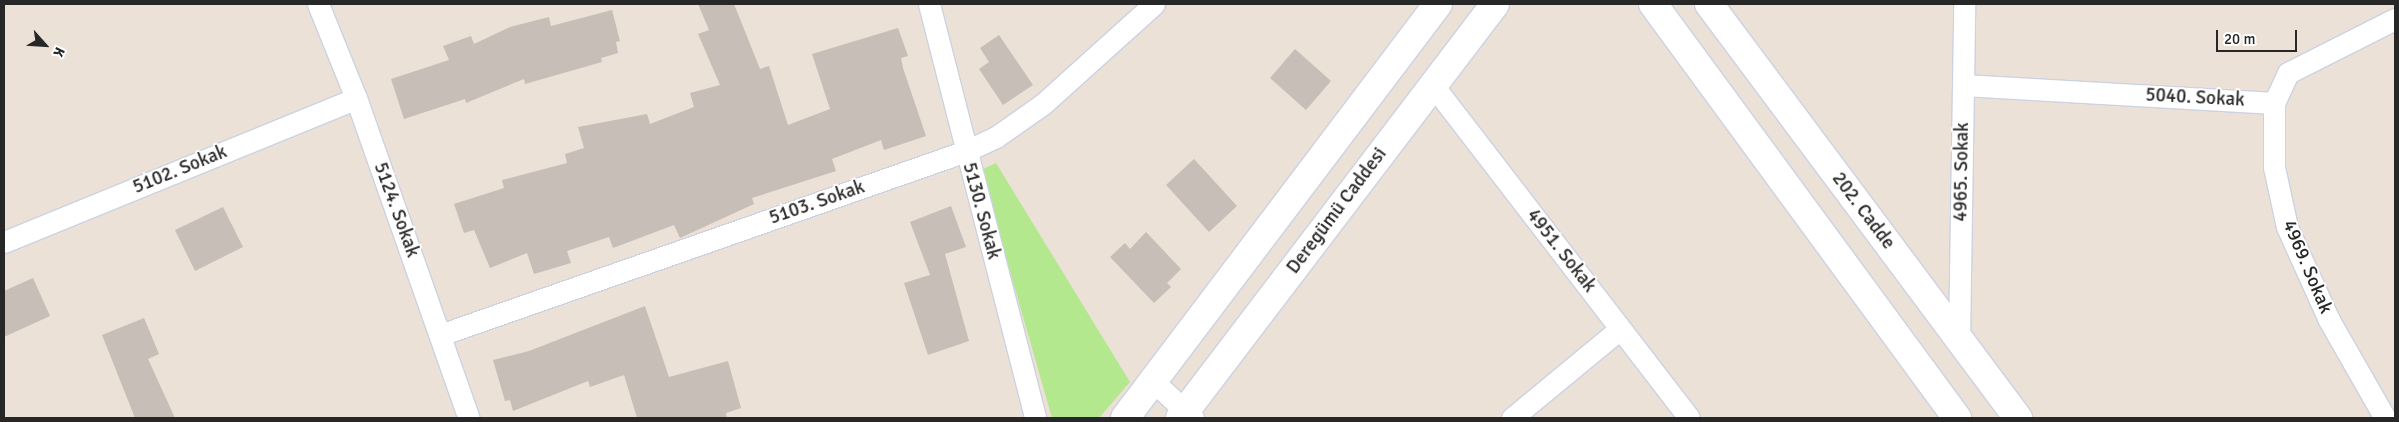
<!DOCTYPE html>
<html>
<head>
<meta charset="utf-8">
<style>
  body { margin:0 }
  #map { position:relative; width:2399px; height:422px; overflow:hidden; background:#ece1d7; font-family:Signika,sans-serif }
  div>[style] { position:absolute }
  .green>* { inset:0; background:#b4e88e }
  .building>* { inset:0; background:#c6beb7 }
  .roads { filter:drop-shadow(1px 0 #ccd2e2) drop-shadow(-1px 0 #ccd2e2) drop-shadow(0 1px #ccd2e2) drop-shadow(0 -1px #ccd2e2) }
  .street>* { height:21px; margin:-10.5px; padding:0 10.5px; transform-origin:10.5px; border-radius:10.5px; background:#fff }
  .secondary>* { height:28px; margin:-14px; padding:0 14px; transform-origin:14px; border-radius:14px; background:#fff }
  span { translate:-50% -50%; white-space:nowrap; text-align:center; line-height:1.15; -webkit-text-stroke:4px #fff; paint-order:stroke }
  .street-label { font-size:19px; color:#272727 }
  .frame { position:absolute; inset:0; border:5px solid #272727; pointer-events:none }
  .north { position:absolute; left:20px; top:20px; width:50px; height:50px; -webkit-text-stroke:4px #fff; paint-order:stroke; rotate:116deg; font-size:14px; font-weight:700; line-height:20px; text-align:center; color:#272727 }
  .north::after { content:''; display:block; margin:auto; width:18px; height:22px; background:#272727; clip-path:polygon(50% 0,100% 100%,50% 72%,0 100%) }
  .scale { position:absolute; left:2216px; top:30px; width:81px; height:22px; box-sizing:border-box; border:2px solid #272727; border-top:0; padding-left:6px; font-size:15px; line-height:18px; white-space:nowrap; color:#272727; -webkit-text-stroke:4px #fff; paint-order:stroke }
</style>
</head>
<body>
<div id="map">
  <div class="green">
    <i style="clip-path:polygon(996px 163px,1130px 382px,1099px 418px,1052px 418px,981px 170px)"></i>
  </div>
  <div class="building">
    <i style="clip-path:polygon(698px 4px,734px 4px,760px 69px,769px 66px,788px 125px,830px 109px,812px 54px,898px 28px,908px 56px,901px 58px,903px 68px,926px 136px,884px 150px,881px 140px,832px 159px,836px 171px,752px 198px,754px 204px,680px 238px,674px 225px,613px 248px,609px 237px,567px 251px,571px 263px,534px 274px,527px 253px,490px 268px,474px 230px,464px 233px,454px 204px,504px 188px,502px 180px,567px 163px,565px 154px,584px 148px,578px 127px,647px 114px,650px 124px,694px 107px,690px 93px,720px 85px,698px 34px,709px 30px)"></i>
    <i style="clip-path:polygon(612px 10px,620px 41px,616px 42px,618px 53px,601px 58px,602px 62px,525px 84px,524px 79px,466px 103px,465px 99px,404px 119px,391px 79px,449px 60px,443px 46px,471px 36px,474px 44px,510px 27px,549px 17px,551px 26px)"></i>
    <i style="clip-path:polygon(999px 35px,1033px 85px,1003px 105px,979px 69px,989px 62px,980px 48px)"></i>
    <i style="clip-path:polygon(1295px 49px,1331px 81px,1306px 110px,1270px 78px)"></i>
    <i style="clip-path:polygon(1194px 159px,1237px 206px,1209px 232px,1166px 185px)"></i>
    <i style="clip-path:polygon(951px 206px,966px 247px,945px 254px,969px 341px,928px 355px,904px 283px,930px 275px,910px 222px)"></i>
    <i style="clip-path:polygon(223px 207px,243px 247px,195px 271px,175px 230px)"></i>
    <i style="clip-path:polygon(1146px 232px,1181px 269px,1167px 283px,1171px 287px,1154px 303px,1110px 257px,1125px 243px,1130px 249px)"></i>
    <i style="clip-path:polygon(33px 278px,50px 316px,4px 337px,4px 291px)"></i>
    <i style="clip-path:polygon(645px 306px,669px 377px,728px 361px,741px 408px,726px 413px,727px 418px,637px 418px,624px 375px,590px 387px,588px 381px,513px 411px,510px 400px,505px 401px,493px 360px,529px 351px)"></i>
    <i style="clip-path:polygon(144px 318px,159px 354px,148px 359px,175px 418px,135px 418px,102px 335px)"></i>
  </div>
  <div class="roads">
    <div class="street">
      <i style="left:318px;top:4px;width:101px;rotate:68deg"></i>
      <i style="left:356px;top:98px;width:339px;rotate:70.6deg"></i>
      <i style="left:929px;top:4px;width:427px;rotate:75.6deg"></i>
      <i style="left:1432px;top:84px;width:421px;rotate:52.4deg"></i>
      <i style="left:1963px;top:85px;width:312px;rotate:3.3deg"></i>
      <i style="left:2274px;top:103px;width:33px;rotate:-65deg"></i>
      <i style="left:2288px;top:73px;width:120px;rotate:-26.8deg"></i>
      <i style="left:2274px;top:103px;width:64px;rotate:90deg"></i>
      <i style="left:2274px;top:167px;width:61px;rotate:77.8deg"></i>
      <i style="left:2287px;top:227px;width:102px;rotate:65.7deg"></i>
      <i style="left:2329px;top:320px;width:113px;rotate:60.3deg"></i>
      <i style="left:4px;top:242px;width:380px;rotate:-22.2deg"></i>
      <i style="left:440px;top:335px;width:557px;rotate:-19.28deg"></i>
      <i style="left:966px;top:151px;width:33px;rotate:-25deg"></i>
      <i style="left:996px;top:137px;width:57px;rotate:-35.1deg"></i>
      <i style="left:1043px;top:104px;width:149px;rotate:-42deg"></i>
      <i style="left:1959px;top:340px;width:336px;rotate:-89.1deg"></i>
      <i style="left:1155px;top:383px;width:52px;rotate:42.6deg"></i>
      <i style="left:1512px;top:418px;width:140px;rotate:-39.5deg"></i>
    </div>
    <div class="secondary">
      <i style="left:1653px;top:4px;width:514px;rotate:53.71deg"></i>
      <i style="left:1709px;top:4px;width:517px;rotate:53.26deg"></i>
      <i style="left:1125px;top:418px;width:519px;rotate:-52.91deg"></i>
      <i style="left:1180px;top:418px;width:520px;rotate:-52.73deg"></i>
    </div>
  </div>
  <div class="street-label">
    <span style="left:2195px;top:98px;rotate:3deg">5040. Sokak</span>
    <span style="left:180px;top:170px;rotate:-22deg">5102. Sokak</span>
    <span style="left:1962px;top:172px;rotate:-89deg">4965. Sokak</span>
    <span style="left:817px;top:203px;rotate:-19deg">5103. Sokak</span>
    <span style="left:396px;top:210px;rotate:70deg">5124. Sokak</span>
    <span style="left:981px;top:211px;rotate:75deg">5130. Sokak</span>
    <span style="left:1337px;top:211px;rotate:-53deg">Deregümü Caddesi</span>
    <span style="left:1863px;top:211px;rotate:53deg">202. Cadde</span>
    <span style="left:1561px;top:251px;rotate:52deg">4951. Sokak</span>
    <span style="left:2307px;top:267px;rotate:67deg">4969. Sokak</span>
  </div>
  <div class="frame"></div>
  <div class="north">K</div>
  <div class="scale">20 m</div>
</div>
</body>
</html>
